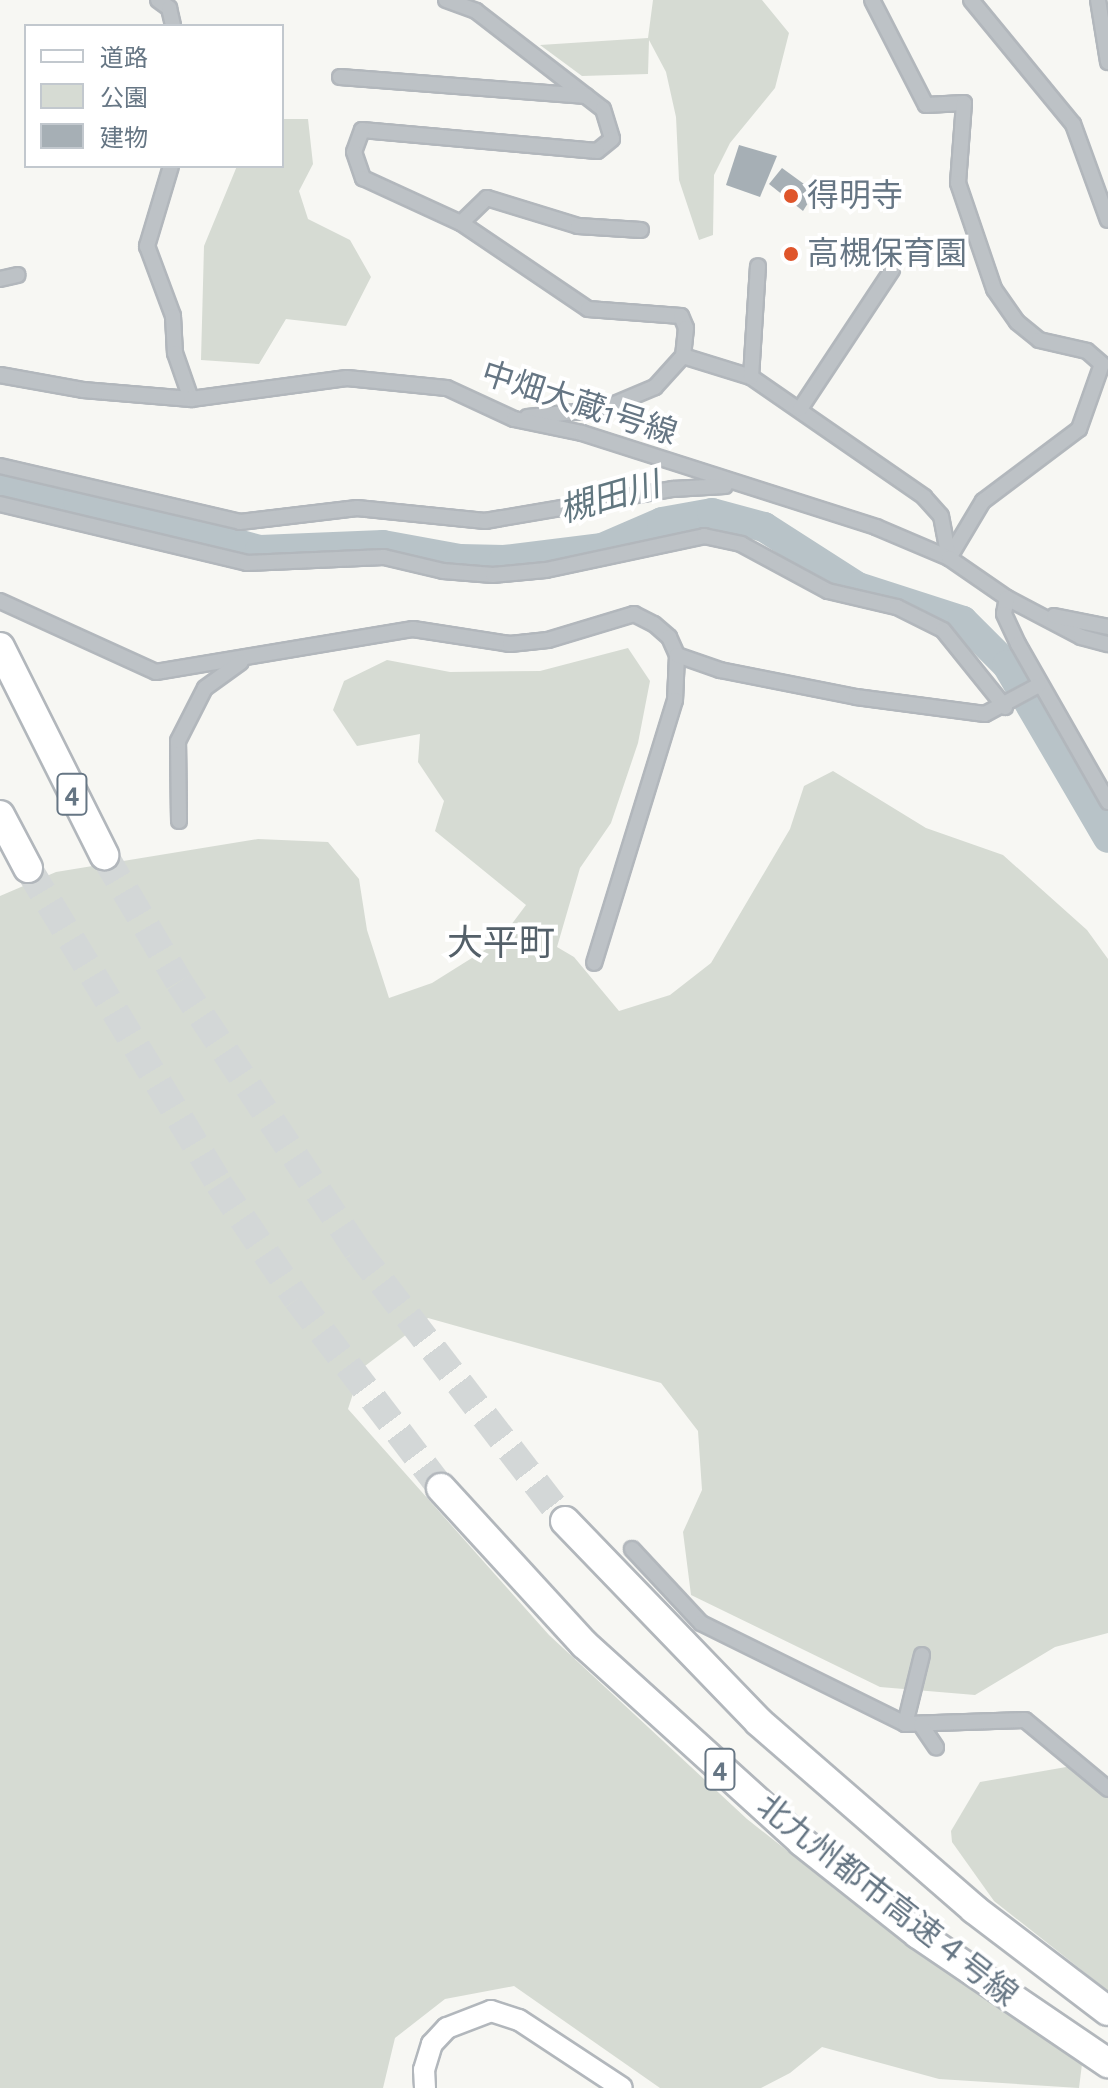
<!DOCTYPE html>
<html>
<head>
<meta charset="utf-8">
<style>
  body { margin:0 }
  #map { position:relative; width:1108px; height:2088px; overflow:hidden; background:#f7f7f3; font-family:"Alegreya Sans","Noto Sans JP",sans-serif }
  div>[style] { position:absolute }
  .green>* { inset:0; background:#d6dbd3 }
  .river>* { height:30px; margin:-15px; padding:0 15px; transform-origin:15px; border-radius:15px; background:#b8c3c8 }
  .building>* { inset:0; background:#a6afb5 }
  .highway-tunnel>* { height:28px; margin-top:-14px; transform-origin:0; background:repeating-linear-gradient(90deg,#d3d7d7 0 28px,transparent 0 42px) }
  .roads { filter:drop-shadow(2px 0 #b2b7bc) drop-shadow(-2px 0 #b2b7bc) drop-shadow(0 2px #b2b7bc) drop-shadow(0 -2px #b2b7bc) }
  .street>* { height:14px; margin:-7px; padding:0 7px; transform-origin:7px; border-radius:7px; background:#bdc2c6 }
  .secondary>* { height:20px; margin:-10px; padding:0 10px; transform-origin:10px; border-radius:10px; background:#fff }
  .highway>* { height:28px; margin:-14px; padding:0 14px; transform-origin:14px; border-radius:14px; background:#fff }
  .dots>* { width:22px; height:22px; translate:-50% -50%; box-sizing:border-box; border:4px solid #fff; border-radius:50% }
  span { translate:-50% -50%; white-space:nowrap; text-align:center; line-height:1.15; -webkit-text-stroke:8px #fff; paint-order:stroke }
  .shield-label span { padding:2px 6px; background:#fff; border:2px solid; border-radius:6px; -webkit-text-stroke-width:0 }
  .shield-label { font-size:30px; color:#667684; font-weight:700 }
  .poi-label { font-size:32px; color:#667684 }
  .left { translate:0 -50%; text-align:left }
  .street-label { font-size:32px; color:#667684 }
  .water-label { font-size:34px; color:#627780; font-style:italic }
  .quarter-label { font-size:36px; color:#546069 }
  .legend { position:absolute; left:24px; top:24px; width:260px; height:144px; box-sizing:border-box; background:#fff; border:2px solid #c2c8ce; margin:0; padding:10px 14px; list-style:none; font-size:24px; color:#667684 }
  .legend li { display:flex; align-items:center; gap:16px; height:40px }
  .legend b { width:40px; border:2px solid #c2c8ce }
</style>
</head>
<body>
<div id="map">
  <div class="green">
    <i style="clip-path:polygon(653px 0,762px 0,789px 33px,775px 88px,730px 143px,714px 175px,713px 235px,699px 240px,679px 180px,676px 117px,666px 72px,649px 40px,648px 74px,582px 76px,540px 45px,648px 38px)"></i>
    <i style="clip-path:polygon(282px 119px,308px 119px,313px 164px,299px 191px,308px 219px,350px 240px,371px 277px,346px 326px,286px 319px,259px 364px,201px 360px,204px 246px,237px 166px,282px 166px)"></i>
    <i style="clip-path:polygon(628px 648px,650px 681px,638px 743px,611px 823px,580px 868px,557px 947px,574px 957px,619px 1011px,670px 995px,711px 963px,790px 829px,804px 786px,833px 771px,926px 828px,1003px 855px,1087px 930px,1108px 959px,1108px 1633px,1055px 1647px,975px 1695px,880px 1687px,691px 1595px,683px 1532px,702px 1490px,698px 1431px,661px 1383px,428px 1318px,361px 1369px,348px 1409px,549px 1635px,747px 1819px,914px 1951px,1082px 2064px,1079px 2088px,939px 2079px,822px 2047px,790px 2073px,761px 2088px,660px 2088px,514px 1986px,445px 1999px,395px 2038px,383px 2088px,0 2088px,0 896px,56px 872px,258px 839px,328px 842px,359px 879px,367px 930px,389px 998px,432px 983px,499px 941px,526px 905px,435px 831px,444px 801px,418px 762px,420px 734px,357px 746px,333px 710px,344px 681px,387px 660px,450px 672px,540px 671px)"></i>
    <i style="clip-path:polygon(1072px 1766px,1108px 1793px,1108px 1991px,994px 1901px,952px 1842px,951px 1831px,980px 1782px)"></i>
  </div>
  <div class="river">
    <i style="left:0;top:487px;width:79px;rotate:10.2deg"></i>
    <i style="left:78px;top:501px;width:188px;rotate:15.1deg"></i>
    <i style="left:260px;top:550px;width:123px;rotate:-2.3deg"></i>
    <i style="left:383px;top:545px;width:78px;rotate:10.3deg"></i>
    <i style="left:460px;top:559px;width:44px;rotate:1.3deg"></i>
    <i style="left:504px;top:560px;width:99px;rotate:-7deg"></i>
    <i style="left:602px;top:548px;width:65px;rotate:-23.4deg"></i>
    <i style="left:662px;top:522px;width:51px;rotate:-10.2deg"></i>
    <i style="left:712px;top:513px;width:54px;rotate:15.1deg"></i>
    <i style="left:764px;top:527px;width:112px;rotate:32.6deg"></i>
    <i style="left:858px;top:587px;width:110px;rotate:17.9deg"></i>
    <i style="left:963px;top:621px;width:62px;rotate:45deg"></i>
    <i style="left:1007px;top:665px;width:200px;rotate:59.7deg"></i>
  </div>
  <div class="building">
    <i style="clip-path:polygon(739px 145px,777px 156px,760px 197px,726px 185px)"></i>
    <i style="clip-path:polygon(782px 168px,815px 192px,803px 211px,769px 184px)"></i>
  </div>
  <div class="highway-tunnel">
    <i style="left:104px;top:855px;width:147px;rotate:59.4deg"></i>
    <i style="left:179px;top:982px;width:322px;rotate:56.4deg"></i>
    <i style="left:357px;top:1250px;width:342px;rotate:52.5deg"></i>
    <i style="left:28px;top:868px;width:369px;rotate:58.8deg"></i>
    <i style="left:219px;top:1184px;width:139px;rotate:55.9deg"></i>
    <i style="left:297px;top:1299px;width:238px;rotate:52.7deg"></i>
  </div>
  <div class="roads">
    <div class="street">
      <i style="left:158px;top:0;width:14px;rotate:36deg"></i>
      <i style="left:169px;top:8px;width:18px;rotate:77deg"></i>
      <i style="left:446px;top:0;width:32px;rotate:20deg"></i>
      <i style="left:476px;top:11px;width:160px;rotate:37.7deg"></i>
      <i style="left:603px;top:109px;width:31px;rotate:73deg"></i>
      <i style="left:612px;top:139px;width:19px;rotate:141deg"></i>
      <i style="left:597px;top:151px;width:236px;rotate:-174.9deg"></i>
      <i style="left:362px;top:130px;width:23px;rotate:110deg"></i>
      <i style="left:354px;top:152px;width:28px;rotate:71deg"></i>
      <i style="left:363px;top:178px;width:108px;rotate:24.7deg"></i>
      <i style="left:461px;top:223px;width:153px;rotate:34.1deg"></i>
      <i style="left:588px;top:309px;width:93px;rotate:4.3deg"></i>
      <i style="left:681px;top:316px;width:13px;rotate:67deg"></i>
      <i style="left:686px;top:328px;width:28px;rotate:96deg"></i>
      <i style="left:683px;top:356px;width:42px;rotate:132.1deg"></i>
      <i style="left:655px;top:387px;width:56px;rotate:157.1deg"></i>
      <i style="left:603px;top:409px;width:76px;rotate:174deg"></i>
      <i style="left:872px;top:0;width:118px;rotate:62.8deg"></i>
      <i style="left:926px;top:105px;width:38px;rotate:-3deg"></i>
      <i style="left:964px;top:103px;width:80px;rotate:94.3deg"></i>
      <i style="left:958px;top:183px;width:112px;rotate:71.2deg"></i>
      <i style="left:994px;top:289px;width:40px;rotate:55.1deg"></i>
      <i style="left:1017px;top:322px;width:28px;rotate:39deg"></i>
      <i style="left:1039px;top:340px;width:49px;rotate:12.9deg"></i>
      <i style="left:1087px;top:351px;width:20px;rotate:41deg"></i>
      <i style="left:1102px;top:364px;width:69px;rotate:109.5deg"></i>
      <i style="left:1079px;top:429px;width:120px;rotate:143.1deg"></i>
      <i style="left:983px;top:501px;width:66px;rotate:120.8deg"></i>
      <i style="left:971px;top:0;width:161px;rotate:50.6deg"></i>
      <i style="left:1073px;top:124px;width:102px;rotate:70deg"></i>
      <i style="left:1098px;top:0;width:63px;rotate:80.8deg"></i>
      <i style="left:340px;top:77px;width:247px;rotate:4.4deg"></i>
      <i style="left:171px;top:166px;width:84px;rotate:106.7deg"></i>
      <i style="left:147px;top:246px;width:75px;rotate:69.6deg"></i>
      <i style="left:173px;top:316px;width:37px;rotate:87deg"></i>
      <i style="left:175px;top:353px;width:49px;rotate:70.8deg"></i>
      <i style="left:461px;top:223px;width:36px;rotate:-44deg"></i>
      <i style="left:487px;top:198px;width:95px;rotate:17.1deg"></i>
      <i style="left:578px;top:226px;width:63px;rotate:3.6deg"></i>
      <i style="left:0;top:279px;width:18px;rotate:-13deg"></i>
      <i style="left:683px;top:356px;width:71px;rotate:17.2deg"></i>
      <i style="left:751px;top:377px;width:211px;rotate:34.7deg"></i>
      <i style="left:924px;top:497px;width:25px;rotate:48deg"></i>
      <i style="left:941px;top:516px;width:43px;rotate:79.2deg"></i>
      <i style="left:0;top:375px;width:84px;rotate:10.2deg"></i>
      <i style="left:83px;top:390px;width:108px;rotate:4.8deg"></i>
      <i style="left:191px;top:399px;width:157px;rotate:-7.7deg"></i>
      <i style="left:347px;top:378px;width:100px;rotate:5.7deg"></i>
      <i style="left:447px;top:388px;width:74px;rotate:24.8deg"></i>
      <i style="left:514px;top:419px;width:69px;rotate:11.6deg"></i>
      <i style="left:582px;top:433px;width:309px;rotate:17.7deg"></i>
      <i style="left:876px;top:527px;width:79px;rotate:23deg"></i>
      <i style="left:949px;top:558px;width:70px;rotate:34.6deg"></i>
      <i style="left:1007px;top:598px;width:84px;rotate:27.8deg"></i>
      <i style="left:1081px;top:637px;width:28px;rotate:15deg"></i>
      <i style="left:751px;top:377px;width:111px;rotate:-86.4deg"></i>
      <i style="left:800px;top:409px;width:167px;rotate:-56.5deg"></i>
      <i style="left:0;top:466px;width:246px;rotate:13.1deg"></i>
      <i style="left:240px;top:522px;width:118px;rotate:-6.8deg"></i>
      <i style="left:357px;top:508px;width:129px;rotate:5.8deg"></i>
      <i style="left:485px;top:521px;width:191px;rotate:-9.7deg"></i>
      <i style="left:673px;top:489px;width:52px;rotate:-3.3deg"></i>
      <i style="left:0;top:504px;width:254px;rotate:13.4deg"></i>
      <i style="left:247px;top:563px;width:137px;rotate:-2.5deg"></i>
      <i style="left:384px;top:557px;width:61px;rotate:13.3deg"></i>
      <i style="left:443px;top:571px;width:50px;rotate:4.6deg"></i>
      <i style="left:493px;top:575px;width:53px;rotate:-5.4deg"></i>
      <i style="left:546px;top:570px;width:162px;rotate:-12.1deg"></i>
      <i style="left:704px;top:536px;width:38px;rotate:12deg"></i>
      <i style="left:741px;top:544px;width:99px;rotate:28.4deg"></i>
      <i style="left:828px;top:591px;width:71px;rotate:13.1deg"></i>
      <i style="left:897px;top:607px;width:51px;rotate:26.6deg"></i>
      <i style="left:943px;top:630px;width:99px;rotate:51.2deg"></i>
      <i style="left:1007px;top:598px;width:16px;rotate:101deg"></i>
      <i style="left:1004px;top:614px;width:33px;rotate:65deg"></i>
      <i style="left:1018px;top:644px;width:182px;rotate:60.3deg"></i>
      <i style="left:0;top:601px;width:171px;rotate:24.5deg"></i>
      <i style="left:156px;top:672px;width:261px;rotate:-9.5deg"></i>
      <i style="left:413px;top:629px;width:98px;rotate:8.8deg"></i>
      <i style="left:510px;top:644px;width:38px;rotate:-6deg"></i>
      <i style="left:548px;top:640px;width:90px;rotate:-16.8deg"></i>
      <i style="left:634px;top:614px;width:22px;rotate:27deg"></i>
      <i style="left:654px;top:624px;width:20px;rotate:41deg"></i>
      <i style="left:669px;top:637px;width:20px;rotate:66deg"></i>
      <i style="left:677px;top:655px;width:45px;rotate:92.5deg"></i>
      <i style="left:675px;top:700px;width:275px;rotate:107.1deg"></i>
      <i style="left:1054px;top:616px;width:55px;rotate:11.5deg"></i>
      <i style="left:677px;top:655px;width:46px;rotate:19.2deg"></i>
      <i style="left:720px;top:670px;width:139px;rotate:11.2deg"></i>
      <i style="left:856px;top:697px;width:130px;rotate:7.5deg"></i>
      <i style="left:985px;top:714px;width:61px;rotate:-28.2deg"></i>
      <i style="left:179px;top:821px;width:80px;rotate:-90.7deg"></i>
      <i style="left:178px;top:741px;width:59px;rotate:-63deg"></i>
      <i style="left:205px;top:688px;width:44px;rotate:-35.8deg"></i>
      <i style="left:632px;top:1549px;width:101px;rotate:47deg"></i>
      <i style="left:701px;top:1623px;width:228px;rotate:26.3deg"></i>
      <i style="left:922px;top:1655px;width:71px;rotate:103.8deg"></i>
      <i style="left:905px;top:1724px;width:120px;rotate:-1.9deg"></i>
      <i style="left:1025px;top:1720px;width:108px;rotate:39.7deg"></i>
      <i style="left:921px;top:1725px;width:27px;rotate:56deg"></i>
    </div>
    <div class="secondary">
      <i style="left:425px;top:2088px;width:18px;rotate:-93deg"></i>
      <i style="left:424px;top:2070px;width:27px;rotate:-73deg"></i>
      <i style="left:432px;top:2044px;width:22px;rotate:-47deg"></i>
      <i style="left:447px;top:2028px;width:47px;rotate:-21.1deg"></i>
      <i style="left:491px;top:2011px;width:29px;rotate:18deg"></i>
      <i style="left:519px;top:2020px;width:123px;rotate:33.4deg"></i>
    </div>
    <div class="highway">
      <i style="left:0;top:647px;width:233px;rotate:63.4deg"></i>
      <i style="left:0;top:815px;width:60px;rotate:62.2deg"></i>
      <i style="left:441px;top:1488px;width:212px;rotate:47.5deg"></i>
      <i style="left:584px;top:1644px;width:294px;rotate:42.2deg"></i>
      <i style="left:802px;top:1842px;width:148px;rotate:38.4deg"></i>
      <i style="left:918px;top:1934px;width:230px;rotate:34.2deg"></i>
      <i style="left:565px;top:1521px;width:279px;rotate:46deg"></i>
      <i style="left:759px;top:1722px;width:285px;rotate:41deg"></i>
      <i style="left:974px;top:1909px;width:168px;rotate:37.3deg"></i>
    </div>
  </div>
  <div class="dots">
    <i style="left:791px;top:196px;background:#df552b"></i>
    <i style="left:791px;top:254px;background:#df552b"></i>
  </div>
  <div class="shield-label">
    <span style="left:72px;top:794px">4</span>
    <span style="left:720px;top:1769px">4</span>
  </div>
  <div class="poi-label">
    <span class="left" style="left:807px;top:196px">得明寺</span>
    <span class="left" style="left:807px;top:254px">高槻保育園</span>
  </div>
  <div class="street-label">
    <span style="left:579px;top:404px;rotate:18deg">中畑大蔵1号線</span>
    <span style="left:887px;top:1901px;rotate:38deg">北九州都市高速４号線</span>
  </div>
  <div class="water-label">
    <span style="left:610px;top:499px;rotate:-16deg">槻田川</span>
  </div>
  <div class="quarter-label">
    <span style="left:501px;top:945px">大平町</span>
  </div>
  <ul class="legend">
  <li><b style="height:10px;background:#fff"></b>道路</li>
  <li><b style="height:22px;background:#d6dbd3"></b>公園</li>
  <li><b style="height:22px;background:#a6afb5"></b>建物</li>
  </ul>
</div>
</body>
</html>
